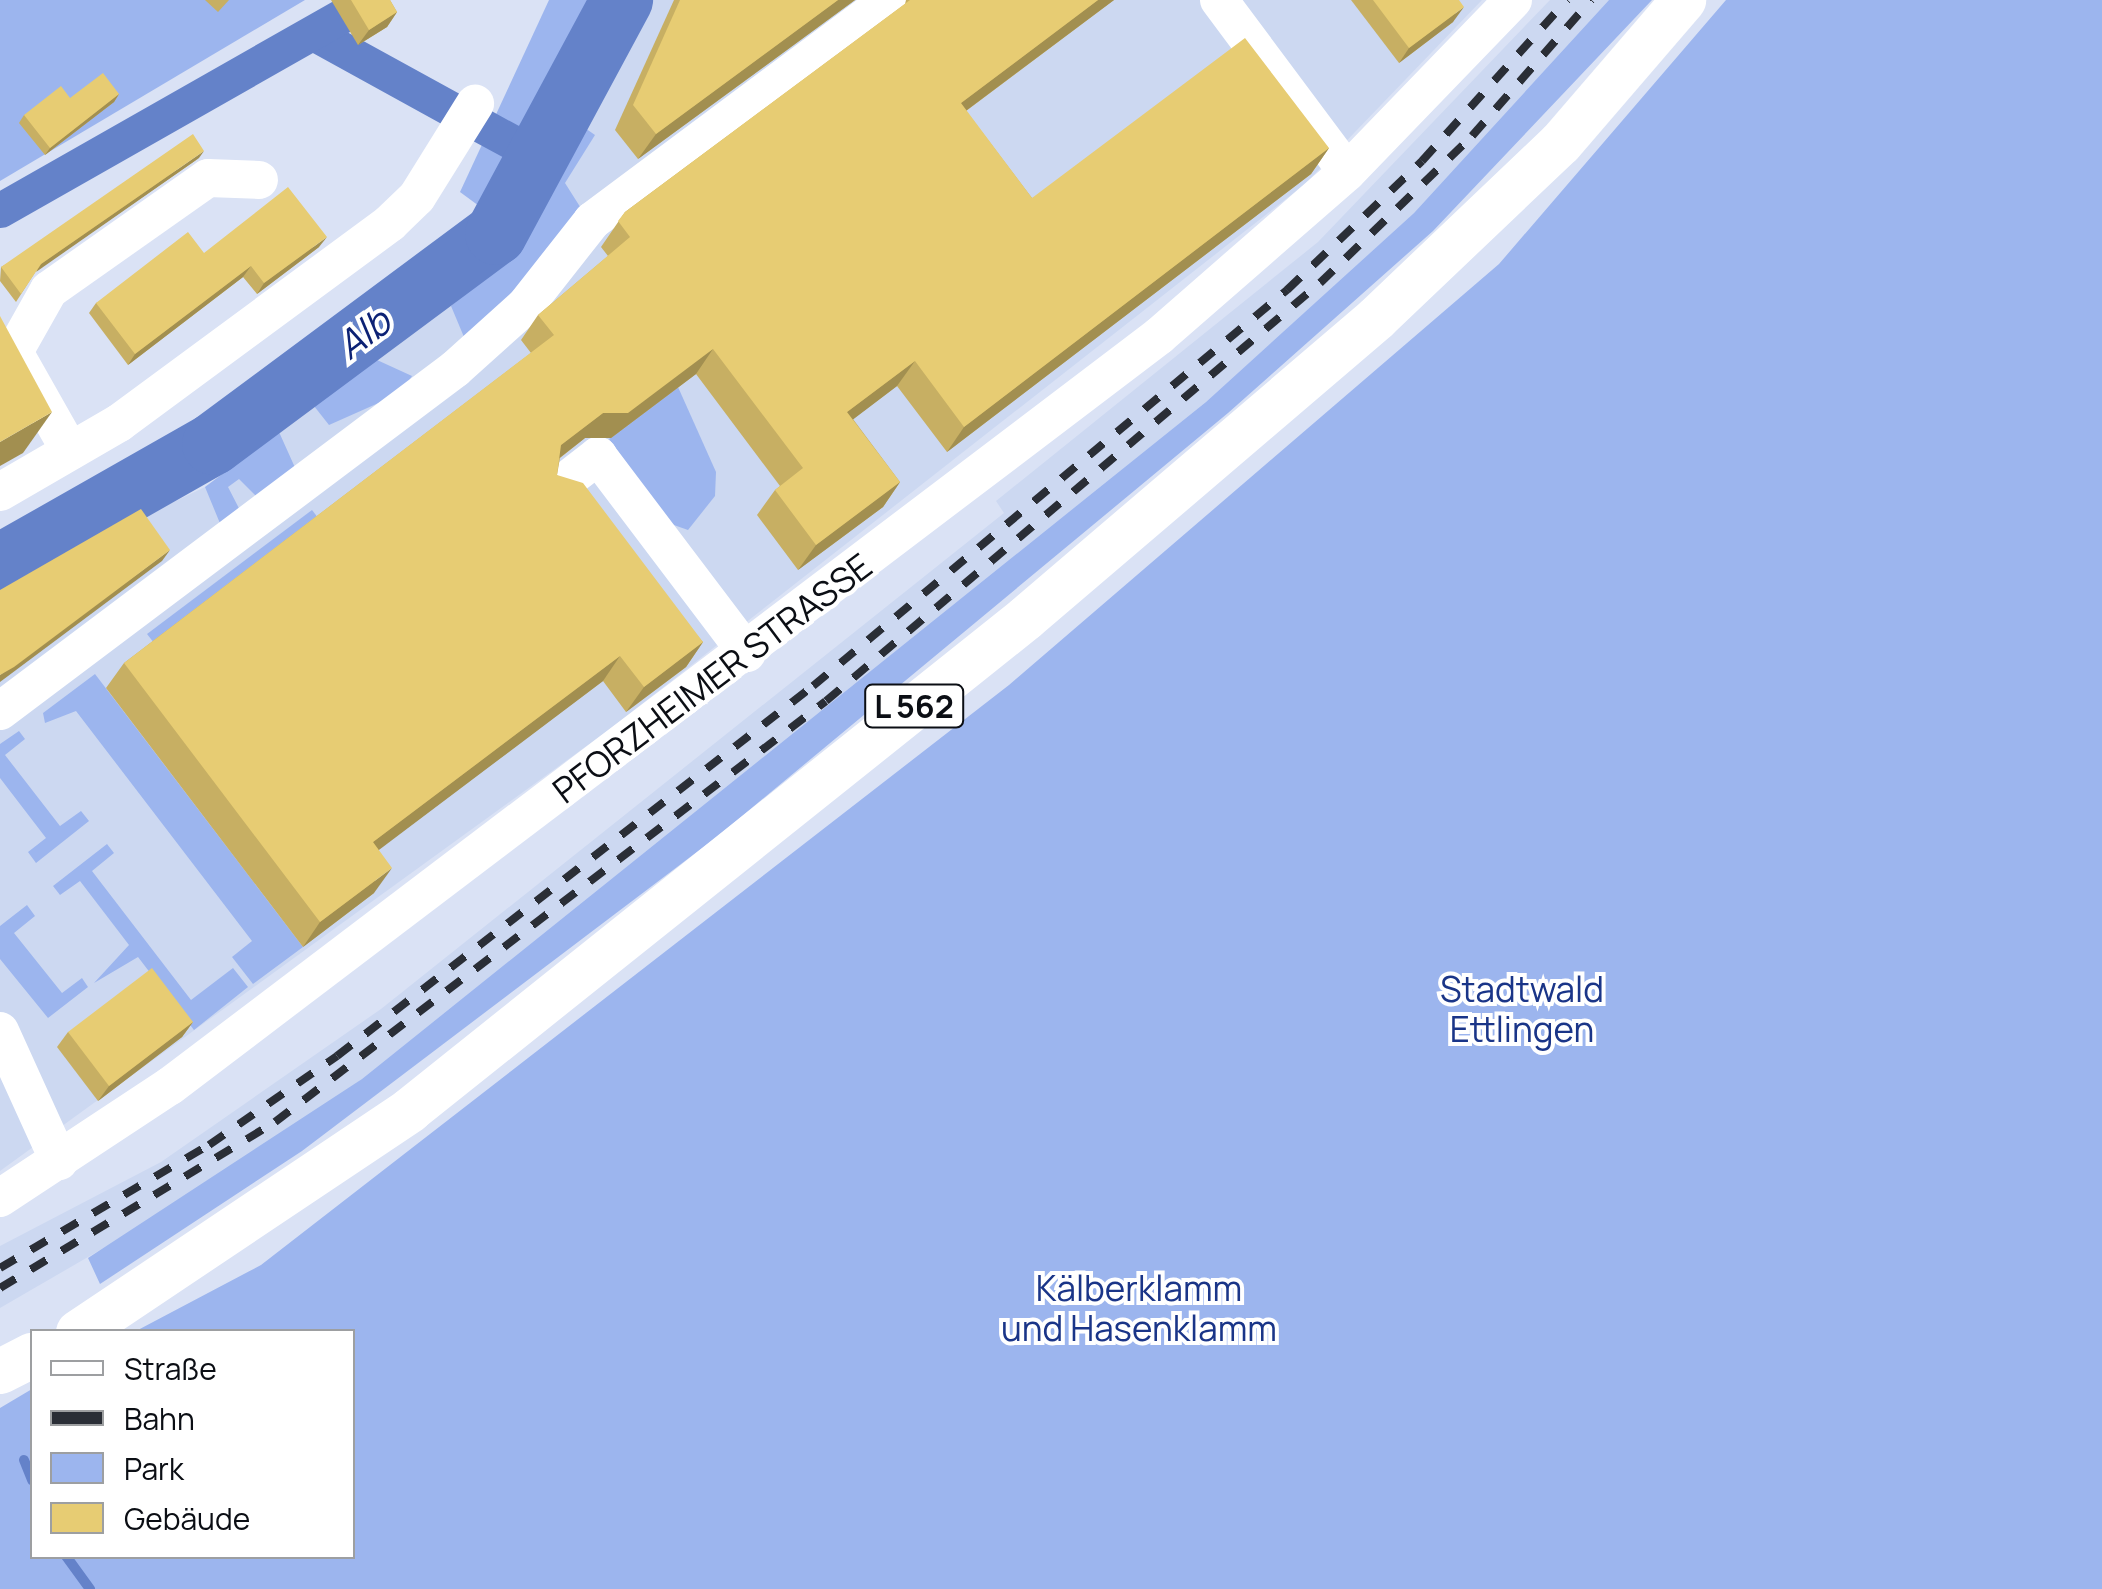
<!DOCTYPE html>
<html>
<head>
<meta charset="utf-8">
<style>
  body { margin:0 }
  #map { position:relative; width:2102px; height:1589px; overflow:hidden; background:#dae2f5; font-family:Manrope,sans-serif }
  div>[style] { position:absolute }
  .built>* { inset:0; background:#ccd8f1 }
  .green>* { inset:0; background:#9cb5ee }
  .stream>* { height:10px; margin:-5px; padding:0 5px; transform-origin:5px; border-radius:5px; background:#6482c9 }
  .canal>* { height:35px; margin:-17.5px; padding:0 17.5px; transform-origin:17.5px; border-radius:17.5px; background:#6482c9 }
  .river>* { height:62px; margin:-31px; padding:0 31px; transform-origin:31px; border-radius:31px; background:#6482c9 }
  .minor>* { height:38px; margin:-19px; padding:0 19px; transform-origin:19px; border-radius:19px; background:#fff }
  .major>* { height:45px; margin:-22.5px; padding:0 22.5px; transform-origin:22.5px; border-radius:22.5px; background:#fff }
  .rail>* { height:8px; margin-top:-4px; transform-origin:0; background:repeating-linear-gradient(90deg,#2a2e36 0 18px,transparent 0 36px) }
  .wall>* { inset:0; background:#c7af63 }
  .shaded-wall>* { inset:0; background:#a28f50 }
  .building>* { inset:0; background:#e7cc73 }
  span { translate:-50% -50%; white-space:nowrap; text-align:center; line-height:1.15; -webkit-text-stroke:8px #fff; paint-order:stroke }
  .shield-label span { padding:2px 8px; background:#fff; border:2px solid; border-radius:8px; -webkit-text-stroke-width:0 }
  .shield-label { font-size:32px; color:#0b0e14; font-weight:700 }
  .street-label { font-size:35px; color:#0b0e14 }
  .park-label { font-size:35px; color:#1a3588 }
  .water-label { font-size:38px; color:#0c2174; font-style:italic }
  .legend { position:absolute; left:30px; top:1329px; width:325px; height:230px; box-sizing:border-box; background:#fff; border:2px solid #9d9fa1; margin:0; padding:12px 18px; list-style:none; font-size:30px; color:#0b0e14 }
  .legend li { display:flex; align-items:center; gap:20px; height:50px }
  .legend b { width:50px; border:2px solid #9d9fa1 }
</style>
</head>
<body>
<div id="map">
  <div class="built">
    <i style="clip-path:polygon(645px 0,1482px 0,1305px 184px,610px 729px,0 1171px,0 585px,205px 487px,518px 247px)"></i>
    <i style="clip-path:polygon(1550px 0,1609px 0,1414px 213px,1206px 402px,362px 1079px,195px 1195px,0 1308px,0 1246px,161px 1162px,381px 1009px,1004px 513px,996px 501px,1318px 242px)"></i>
  </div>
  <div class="green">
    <i style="clip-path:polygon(0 0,305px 0,0 181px)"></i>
    <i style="clip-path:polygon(549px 0,605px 0,494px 217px,460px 192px)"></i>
    <i style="clip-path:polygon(1609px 0,1652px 0,1433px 231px,1228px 413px,718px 836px,302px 1151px,100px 1284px,88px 1258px,362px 1079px,1206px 402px,1414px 213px)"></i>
    <i style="clip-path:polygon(1726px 0,2102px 0,2102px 1589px,0 1589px,0 1408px,32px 1389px,32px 1556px,352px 1556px,352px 1332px,136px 1331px,261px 1265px,1009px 685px,1499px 264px)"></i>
    <i style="clip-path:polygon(582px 126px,595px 135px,565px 183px,584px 213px,504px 307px,464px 337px,451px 306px,518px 247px)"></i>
    <i style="clip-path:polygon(377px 360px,412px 376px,401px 393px,329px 425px,314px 406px)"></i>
    <i style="clip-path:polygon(678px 387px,716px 472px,715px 496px,688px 530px,671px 524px,609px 439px)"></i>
    <i style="clip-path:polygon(279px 432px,297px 472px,262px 502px,239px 479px,228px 487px,244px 518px,224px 533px,205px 487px)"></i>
    <i style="clip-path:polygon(312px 510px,322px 523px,158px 648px,147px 634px)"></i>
    <i style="clip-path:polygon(95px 674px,303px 947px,253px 984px,232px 957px,252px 941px,76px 711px,45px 723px,43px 713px)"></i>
    <i style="clip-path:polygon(19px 731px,25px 739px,5px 755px,60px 826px,81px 811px,89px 821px,36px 863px,28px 852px,46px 838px,0 778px,0 744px)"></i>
    <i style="clip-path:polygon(107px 844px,114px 853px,92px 871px,191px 1000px,233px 968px,248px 987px,194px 1030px,138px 957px,94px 983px,129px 945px,80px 881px,60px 895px,53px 886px)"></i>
    <i style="clip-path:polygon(27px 905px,35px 916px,14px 933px,62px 993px,82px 978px,88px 987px,48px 1018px,0 959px,0 926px)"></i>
  </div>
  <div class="stream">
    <i style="left:24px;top:1460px;width:22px;rotate:68deg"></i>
    <i style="left:66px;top:1556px;width:41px;rotate:54deg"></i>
  </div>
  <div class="canal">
    <i style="left:313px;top:33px;width:160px;rotate:28.8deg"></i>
    <i style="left:479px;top:124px;width:67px;rotate:28.5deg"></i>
    <i style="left:0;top:210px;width:425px;rotate:-29.6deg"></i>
  </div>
  <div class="river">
    <i style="left:0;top:565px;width:245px;rotate:-29.6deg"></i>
    <i style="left:213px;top:444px;width:352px;rotate:-36.6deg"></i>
    <i style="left:496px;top:234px;width:266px;rotate:-61.7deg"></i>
  </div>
  <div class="minor">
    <i style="left:1219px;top:0;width:214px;rotate:53.3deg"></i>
    <i style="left:70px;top:451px;width:114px;rotate:-119.5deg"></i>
    <i style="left:14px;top:352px;width:71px;rotate:-60.6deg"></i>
    <i style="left:49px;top:290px;width:194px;rotate:-35.2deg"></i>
    <i style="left:208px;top:178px;width:51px;rotate:2.2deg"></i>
    <i style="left:558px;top:487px;width:51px;rotate:-37.8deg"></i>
    <i style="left:598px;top:456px;width:247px;rotate:52.9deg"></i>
    <i style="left:0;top:492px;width:138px;rotate:-30.1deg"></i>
    <i style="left:119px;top:423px;width:337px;rotate:-36.4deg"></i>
    <i style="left:390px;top:223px;width:37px;rotate:-44deg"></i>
    <i style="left:417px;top:197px;width:110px;rotate:-58.1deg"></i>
    <i style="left:0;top:711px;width:569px;rotate:-36.93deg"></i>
    <i style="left:455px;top:369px;width:96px;rotate:-42deg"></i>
    <i style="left:526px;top:305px;width:107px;rotate:-51.8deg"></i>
    <i style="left:592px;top:221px;width:370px;rotate:-36.7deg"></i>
    <i style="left:0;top:1031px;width:143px;rotate:65.6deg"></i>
    <i style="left:0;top:1198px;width:204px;rotate:-33.4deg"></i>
    <i style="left:170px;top:1086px;width:1241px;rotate:-37.17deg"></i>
    <i style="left:1159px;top:336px;width:249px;rotate:-41.1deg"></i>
    <i style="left:1347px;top:172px;width:239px;rotate:-46deg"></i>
  </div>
  <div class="major">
    <i style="left:78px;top:1332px;width:399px;rotate:-33.8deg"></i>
    <i style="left:409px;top:1110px;width:788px;rotate:-38.61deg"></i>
    <i style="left:1025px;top:618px;width:462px;rotate:-40.5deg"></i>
    <i style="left:1376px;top:318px;width:254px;rotate:-43.6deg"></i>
    <i style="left:1560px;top:143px;width:189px;rotate:-49.3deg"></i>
    <i style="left:0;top:1371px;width:36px;rotate:-27deg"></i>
  </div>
  <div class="rail">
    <i style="left:0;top:1268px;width:243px;rotate:-30.5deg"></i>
    <i style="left:209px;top:1145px;width:156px;rotate:-34.8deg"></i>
    <i style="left:337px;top:1056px;width:603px;rotate:-37.86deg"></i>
    <i style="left:813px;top:686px;width:618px;rotate:-39.88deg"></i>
    <i style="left:1287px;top:290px;width:187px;rotate:-43.7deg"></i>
    <i style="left:1422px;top:161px;width:217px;rotate:-48deg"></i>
    <i style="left:0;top:1288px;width:321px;rotate:-31.1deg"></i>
    <i style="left:275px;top:1122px;width:693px;rotate:-37.38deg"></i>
    <i style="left:826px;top:701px;width:647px;rotate:-40.24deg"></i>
    <i style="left:1320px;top:283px;width:211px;rotate:-44deg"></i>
    <i style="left:1472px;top:136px;width:181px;rotate:-48.8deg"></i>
  </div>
  <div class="wall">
    <i style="clip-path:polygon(205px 0,229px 0,218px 12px)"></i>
    <i style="clip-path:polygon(331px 0,390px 0,397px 12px,387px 27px,358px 45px)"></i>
    <i style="clip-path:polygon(674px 0,855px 0,638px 159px,615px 130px)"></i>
    <i style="clip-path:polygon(906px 0,1114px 0,966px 111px,1032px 198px,1329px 148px,1311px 174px,947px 452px,897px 386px,853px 419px,900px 482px,883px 507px,798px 570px,757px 515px,775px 490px,780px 486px,696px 374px,611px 438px,585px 438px,560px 458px,557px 475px,703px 642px,686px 667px,626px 712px,603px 681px,378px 850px,374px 893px,303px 947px,106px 688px,124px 663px,531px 353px,521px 340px,538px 315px,608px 256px,601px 247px,625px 212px,905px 4px)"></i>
    <i style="clip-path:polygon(1351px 0,1459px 0,1453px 22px,1399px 63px)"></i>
    <i style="clip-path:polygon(119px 94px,114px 102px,45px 155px,19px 123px,24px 115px,70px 98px)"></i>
    <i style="clip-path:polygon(199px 158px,36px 271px,16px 302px,0 281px,1px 267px)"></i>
    <i style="clip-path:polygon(319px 247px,257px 294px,243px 277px,128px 365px,89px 313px,96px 303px,204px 253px)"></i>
    <i style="clip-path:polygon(193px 1022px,182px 1037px,98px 1101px,57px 1047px,68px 1032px)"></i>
  </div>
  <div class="shaded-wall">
    <i style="clip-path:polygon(838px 0,855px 0,638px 159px,656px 134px)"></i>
    <i style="clip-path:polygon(1098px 0,1114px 0,943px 128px,961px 103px)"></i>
    <i style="clip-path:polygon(1464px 7px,1453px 22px,1399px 63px,1409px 48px)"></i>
    <i style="clip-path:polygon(397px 12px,387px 27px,358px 45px,369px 30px)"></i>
    <i style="clip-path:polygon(119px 94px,114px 102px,45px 155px,50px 148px)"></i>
    <i style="clip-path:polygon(1329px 148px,1311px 174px,947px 452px,964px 427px)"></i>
    <i style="clip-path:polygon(204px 151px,199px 158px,36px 272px,41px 264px)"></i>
    <i style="clip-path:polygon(327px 237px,319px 247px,257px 294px,264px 283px)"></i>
    <i style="clip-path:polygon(251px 266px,243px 277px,128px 365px,135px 354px)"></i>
    <i style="clip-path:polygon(713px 349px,696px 374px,611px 438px,585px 438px,544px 470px,561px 445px,603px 413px)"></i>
    <i style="clip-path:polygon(915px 361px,897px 386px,830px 437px,847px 412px)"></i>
    <i style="clip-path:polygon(52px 412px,23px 453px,0 466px,0 442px)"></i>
    <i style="clip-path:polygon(900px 482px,883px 507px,798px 570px,816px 545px)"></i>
    <i style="clip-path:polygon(170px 550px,162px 561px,0 682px,0 675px)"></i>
    <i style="clip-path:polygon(703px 642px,686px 667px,626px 712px,644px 687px)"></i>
    <i style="clip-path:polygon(620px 656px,603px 681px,355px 868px,373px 842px)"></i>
    <i style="clip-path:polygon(392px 868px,374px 893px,303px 947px,320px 922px)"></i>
    <i style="clip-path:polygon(193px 1022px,182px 1037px,98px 1101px,109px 1086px)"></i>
  </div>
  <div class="building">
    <i style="clip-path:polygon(351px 0,390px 0,397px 12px,369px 30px)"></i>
    <i style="clip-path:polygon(680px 0,838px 0,656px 134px,633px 105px)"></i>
    <i style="clip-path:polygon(910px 0,1098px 0,961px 103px,1032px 198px,1245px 38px,1329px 148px,964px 427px,915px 361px,847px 412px,900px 482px,816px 545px,775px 490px,803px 468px,713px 349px,628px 413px,603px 413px,561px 445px,557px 475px,583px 483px,703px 642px,644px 687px,620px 656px,373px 842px,392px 868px,320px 922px,124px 663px,554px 335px,538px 315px,630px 237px,618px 221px,625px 212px)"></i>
    <i style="clip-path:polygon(1373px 0,1459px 0,1464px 7px,1409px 48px)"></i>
    <i style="clip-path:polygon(103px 73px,119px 94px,50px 148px,24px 115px,61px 86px,70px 98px)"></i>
    <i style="clip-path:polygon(193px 134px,204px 151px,41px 264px,21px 294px,1px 267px)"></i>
    <i style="clip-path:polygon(288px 187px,327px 237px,264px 283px,251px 266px,135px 354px,96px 303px,188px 232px,204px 253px)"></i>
    <i style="clip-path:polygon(0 316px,52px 412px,0 442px)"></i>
    <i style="clip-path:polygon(141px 509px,170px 550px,14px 667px,0 675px,0 590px)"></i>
    <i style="clip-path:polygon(152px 968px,193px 1022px,109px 1086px,68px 1032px)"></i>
  </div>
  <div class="shield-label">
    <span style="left:914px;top:706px">L 562</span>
  </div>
  <div class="street-label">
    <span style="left:712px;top:678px;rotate:-37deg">PFORZHEIMER STRASSE</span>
  </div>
  <div class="park-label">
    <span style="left:1522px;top:1009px">Stadtwald<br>Ettlingen</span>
    <span style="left:1139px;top:1308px">Kälberklamm<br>und Hasenklamm</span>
  </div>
  <div class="water-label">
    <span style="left:363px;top:333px;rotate:-37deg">Alb</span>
  </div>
  <ul class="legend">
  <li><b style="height:12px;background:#fff"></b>Straße</li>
  <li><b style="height:12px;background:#2a2e36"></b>Bahn</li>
  <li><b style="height:28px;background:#9cb5ee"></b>Park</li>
  <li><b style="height:28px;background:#e7cc73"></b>Gebäude</li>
  </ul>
</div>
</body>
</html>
